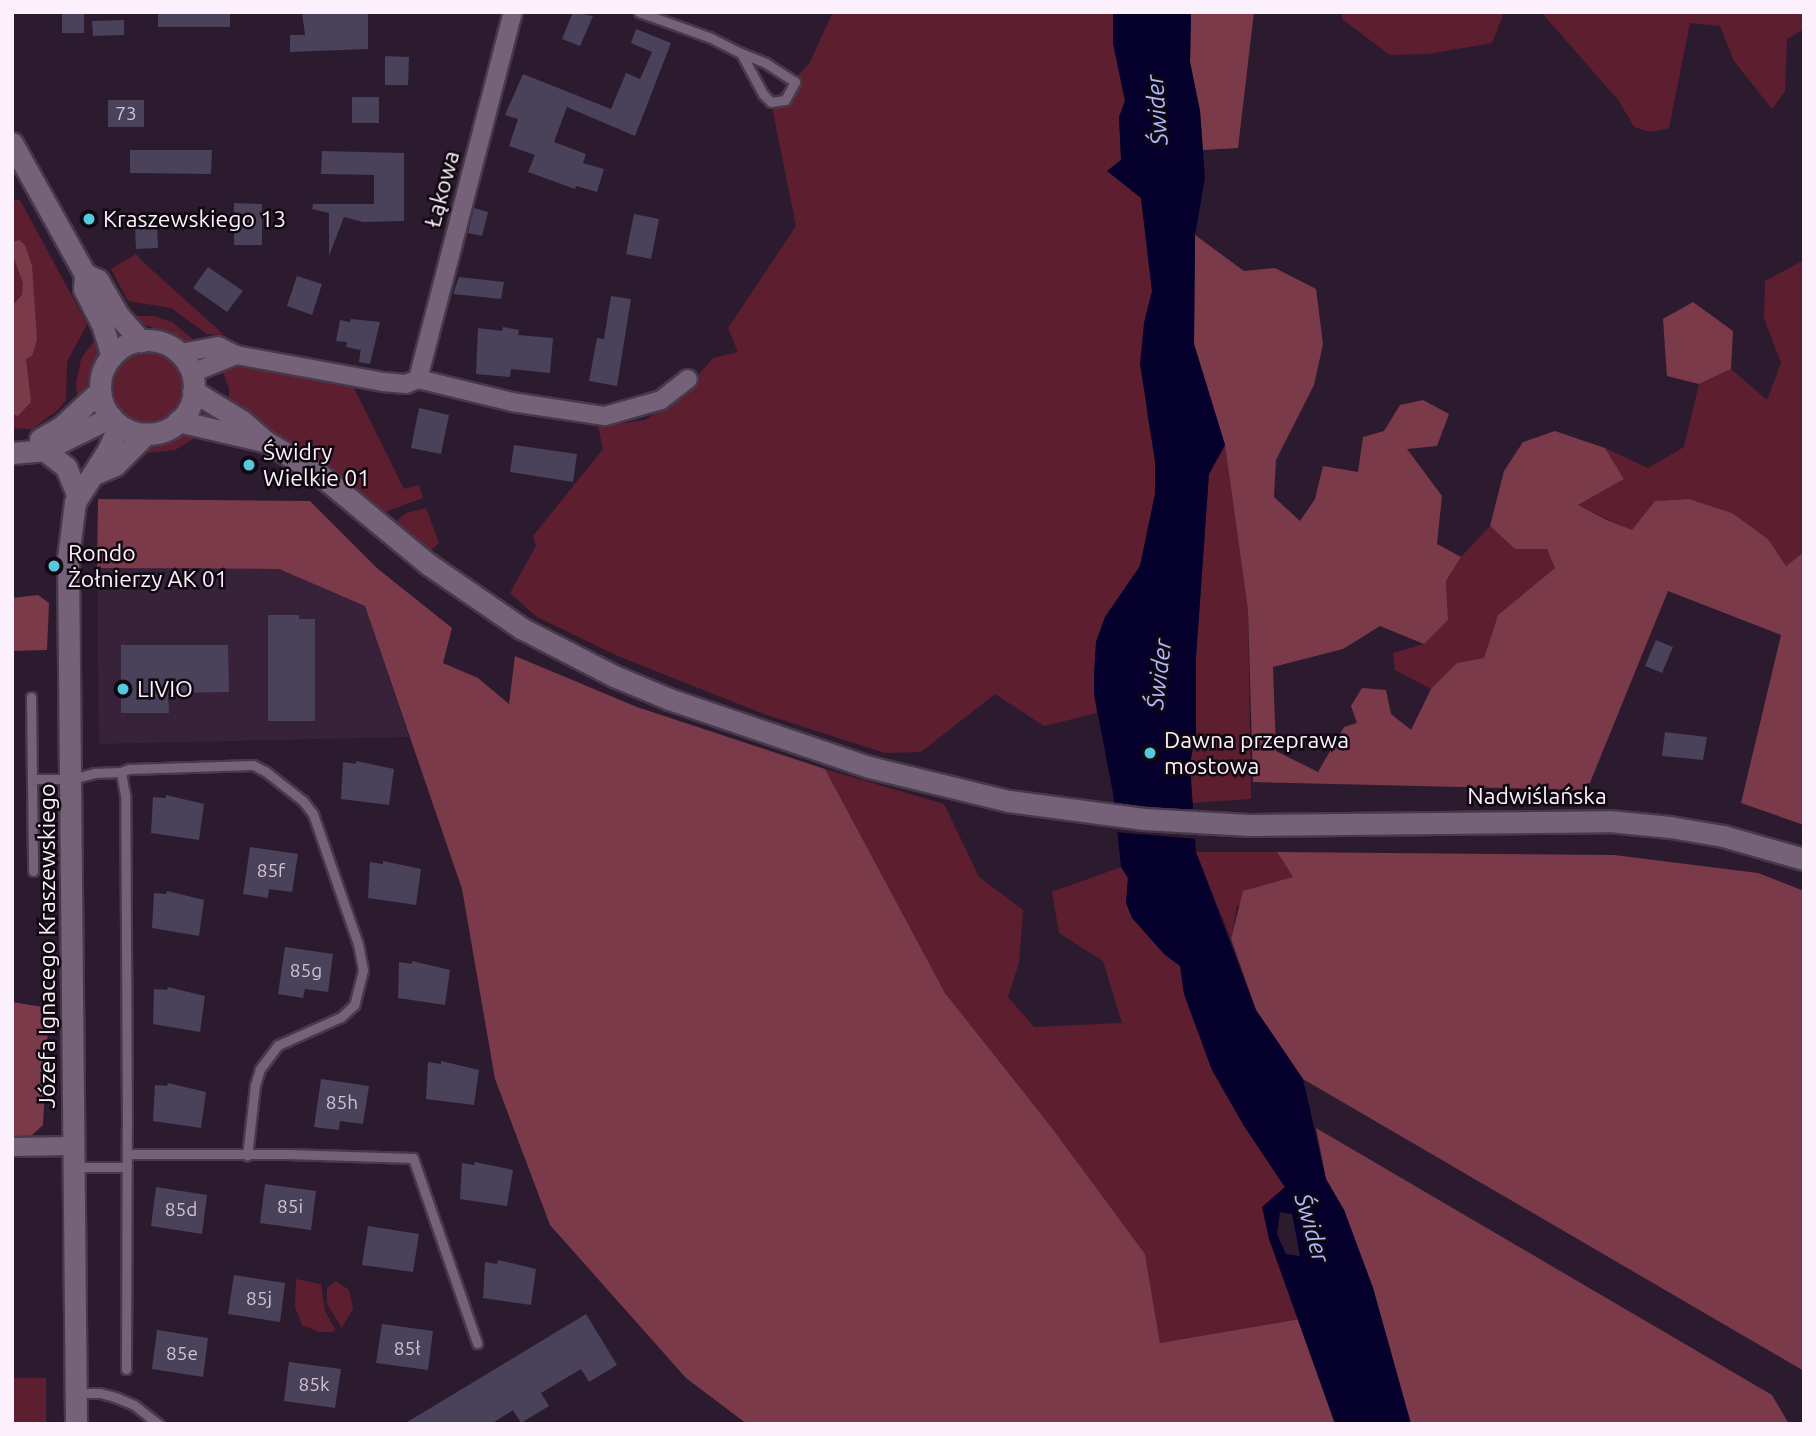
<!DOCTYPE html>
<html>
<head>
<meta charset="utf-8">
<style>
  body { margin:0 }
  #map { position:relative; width:1816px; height:1436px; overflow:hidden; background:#2c1b2e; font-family:Ubuntu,sans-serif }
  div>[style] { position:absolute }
  .built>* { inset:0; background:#37223a }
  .green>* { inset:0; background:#5d1f30 }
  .round { border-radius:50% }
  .forest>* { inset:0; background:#7b3a4a }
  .water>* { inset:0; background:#06002d }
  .pier>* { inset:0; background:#2c1b2e }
  .building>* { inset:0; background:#4a415a }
  .roads { filter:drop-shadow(2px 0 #473949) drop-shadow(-2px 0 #473949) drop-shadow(0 2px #473949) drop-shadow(0 -2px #473949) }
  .lane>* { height:9px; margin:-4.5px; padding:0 4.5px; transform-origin:4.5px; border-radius:4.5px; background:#756178 }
  .street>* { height:18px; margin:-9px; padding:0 9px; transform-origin:9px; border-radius:9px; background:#756178 }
  .secondary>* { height:21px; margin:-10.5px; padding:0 10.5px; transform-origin:10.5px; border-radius:10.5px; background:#756178 }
  .secondary>.ring { margin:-10.5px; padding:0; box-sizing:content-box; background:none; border:21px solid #756178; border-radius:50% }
  .dots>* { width:19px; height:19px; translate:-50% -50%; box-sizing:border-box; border:4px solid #100911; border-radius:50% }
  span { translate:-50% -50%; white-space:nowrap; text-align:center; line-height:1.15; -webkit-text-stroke:5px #100911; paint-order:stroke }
  .number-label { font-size:19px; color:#d0c4d4 }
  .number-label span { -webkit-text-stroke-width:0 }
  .street-label { font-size:23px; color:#fcf0fd }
  .poi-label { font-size:23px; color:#fcf0fd }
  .left { translate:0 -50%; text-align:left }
  .water-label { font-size:24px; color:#aeb8fd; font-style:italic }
  .frame { position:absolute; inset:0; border:14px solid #fcf0fd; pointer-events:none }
</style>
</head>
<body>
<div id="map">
  <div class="built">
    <i style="clip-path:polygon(97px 568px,279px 569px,365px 606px,409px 737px,99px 744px)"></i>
  </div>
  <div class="green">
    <i style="clip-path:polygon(833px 12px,1113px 12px,1113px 43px,1125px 101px,1119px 117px,1121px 160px,1107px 171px,1141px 198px,1152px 291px,1144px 323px,1147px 414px,1155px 461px,1155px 494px,1140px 566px,1105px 617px,1096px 642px,1094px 694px,1097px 713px,1044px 726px,995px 694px,921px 752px,885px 753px,764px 714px,618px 656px,537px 617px,510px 593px,536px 546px,533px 536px,603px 449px,598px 427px,645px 420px,679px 397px,713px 358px,738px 352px,728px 328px,796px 226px,771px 102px,809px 64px)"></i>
    <i style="clip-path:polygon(1342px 12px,1504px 12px,1492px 43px,1427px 54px,1390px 55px,1342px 19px)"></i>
    <i style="clip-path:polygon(1541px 12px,1804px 12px,1804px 29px,1787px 39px,1785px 91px,1772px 109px,1734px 61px,1720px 26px,1690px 23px,1669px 128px,1651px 132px,1634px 127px,1619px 101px)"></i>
    <i style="clip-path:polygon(12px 200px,20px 200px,87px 324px,67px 362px,66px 400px,58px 410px,32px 429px,12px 428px)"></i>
    <i style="clip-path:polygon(136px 254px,143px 262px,224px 335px,207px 334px,171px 308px,128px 301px,111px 269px)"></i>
    <i style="clip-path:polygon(1804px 260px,1804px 552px,1786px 566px,1768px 539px,1732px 513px,1689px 499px,1655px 501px,1632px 531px,1578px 505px,1624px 479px,1605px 448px,1648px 468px,1684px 447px,1699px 384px,1731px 369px,1767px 400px,1781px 363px,1764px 318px,1765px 281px)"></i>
    <i style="clip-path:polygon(131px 316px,154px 316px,172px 322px,195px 341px,182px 340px,172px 333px,141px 324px)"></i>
    <i style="clip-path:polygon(99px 334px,99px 351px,86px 391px,78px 403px,76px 384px,81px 359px)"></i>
    <i class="round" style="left:109px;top:348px;width:76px;height:76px"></i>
    <i style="clip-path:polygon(245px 365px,353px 386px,404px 489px,419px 485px,423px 498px,385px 512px,315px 456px,229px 407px,229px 388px,221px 368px)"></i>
    <i style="clip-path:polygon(180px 432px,198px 436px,175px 450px,136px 454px,150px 442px)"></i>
    <i style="clip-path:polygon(1225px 445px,1248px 610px,1251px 799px,1190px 803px,1190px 763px,1196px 734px,1196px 658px,1209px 474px)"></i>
    <i style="clip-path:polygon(426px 508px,439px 543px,430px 551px,397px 521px,406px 513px)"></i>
    <i style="clip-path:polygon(1490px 526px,1515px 549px,1547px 548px,1555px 568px,1498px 615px,1484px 658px,1457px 663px,1431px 689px,1395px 670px,1393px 653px,1424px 644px,1448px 620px,1446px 581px,1461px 557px)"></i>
    <i style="clip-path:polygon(825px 769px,944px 804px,979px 877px,1023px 910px,1019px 963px,1008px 997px,1034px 1027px,1122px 1023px,1103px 961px,1059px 933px,1052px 892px,1121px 867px,1128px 878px,1126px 903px,1164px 954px,1180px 966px,1184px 994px,1212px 1070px,1244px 1126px,1285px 1188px,1269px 1239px,1300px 1319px,1160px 1343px,1145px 1254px,1052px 1128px,945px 993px)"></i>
    <i style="clip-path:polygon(1196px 852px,1277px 852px,1293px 877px,1237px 906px,1231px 939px)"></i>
    <i style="clip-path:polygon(296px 1279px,321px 1284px,325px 1311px,335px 1329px,333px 1332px,319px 1332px,302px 1325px,295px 1307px)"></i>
    <i style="clip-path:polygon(336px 1281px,349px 1290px,353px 1308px,342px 1328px,327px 1304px,327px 1288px)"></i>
    <i style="clip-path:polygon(12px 1378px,46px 1378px,46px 1424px,12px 1424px)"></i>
  </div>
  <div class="forest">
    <i style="clip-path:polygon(1191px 12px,1254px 12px,1238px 148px,1203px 150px,1200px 111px,1190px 62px)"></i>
    <i style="clip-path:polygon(1195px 235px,1244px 271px,1275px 268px,1316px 289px,1323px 344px,1314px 385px,1276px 460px,1274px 497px,1300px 521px,1315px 499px,1323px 466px,1358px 472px,1363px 437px,1384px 431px,1400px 405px,1423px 400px,1449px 414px,1437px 446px,1407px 449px,1442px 496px,1437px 544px,1461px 557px,1446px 581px,1448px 620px,1424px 644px,1380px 626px,1343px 649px,1273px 667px,1276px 751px,1318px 772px,1344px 727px,1357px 723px,1351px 706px,1362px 688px,1386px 690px,1391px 714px,1411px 730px,1431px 689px,1457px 663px,1484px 658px,1498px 615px,1555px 568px,1547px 549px,1515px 549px,1490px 526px,1504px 471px,1523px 442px,1555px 431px,1605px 448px,1624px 479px,1578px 505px,1607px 520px,1632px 530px,1655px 501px,1689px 499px,1732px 513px,1768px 539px,1786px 566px,1804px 552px,1804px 825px,1741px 803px,1781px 635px,1668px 591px,1587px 790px,1253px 782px,1248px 610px,1225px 445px,1194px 344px)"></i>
    <i style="clip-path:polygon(19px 240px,25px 245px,32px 266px,37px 340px,32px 356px,26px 359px,31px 402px,18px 416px,12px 414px,12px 306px,22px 295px,23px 283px,12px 253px,12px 242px)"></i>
    <i style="clip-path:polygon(1693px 302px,1733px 331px,1731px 369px,1699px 384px,1667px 376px,1663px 319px)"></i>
    <i style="clip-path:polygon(98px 499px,310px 501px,378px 569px,452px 628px,443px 663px,478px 678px,509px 704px,515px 656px,637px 707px,825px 769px,945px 993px,1052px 1128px,1145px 1254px,1160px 1343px,1300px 1319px,1335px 1424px,747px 1424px,686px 1378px,550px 1225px,495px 1079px,462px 889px,365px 606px,279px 569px,97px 568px)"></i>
    <i style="clip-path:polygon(38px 595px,49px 603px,47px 650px,12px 651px,12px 598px)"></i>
    <i style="clip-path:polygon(1277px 852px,1614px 855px,1758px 873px,1804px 891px,1804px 1371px,1303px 1079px,1256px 1010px,1231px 939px,1243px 891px,1293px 877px)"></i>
    <i style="clip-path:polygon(12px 1002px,49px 1008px,43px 1125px,31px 1136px,12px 1136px)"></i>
    <i style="clip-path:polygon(1316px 1128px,1772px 1395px,1789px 1424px,1411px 1424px,1373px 1288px,1344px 1210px,1326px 1179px)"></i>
  </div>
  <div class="water">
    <i style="clip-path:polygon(evenodd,1113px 12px,1191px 12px,1190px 62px,1200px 111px,1205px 178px,1195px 235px,1194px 344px,1225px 445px,1209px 474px,1196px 658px,1196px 734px,1190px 763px,1196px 852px,1256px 1010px,1303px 1079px,1326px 1179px,1344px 1210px,1373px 1288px,1411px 1424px,1335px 1424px,1269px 1239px,1262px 1207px,1285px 1187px,1244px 1126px,1212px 1070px,1184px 994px,1180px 966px,1164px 954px,1132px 918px,1126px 903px,1128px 878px,1121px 867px,1113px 793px,1094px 694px,1094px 673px,1096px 642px,1105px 617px,1140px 566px,1155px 494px,1155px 461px,1140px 364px,1144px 323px,1152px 291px,1141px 198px,1107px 171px,1121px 160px,1119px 117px,1125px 101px,1113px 43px,1113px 12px,1280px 1212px,1292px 1214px,1300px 1256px,1286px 1254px,1277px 1234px,1280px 1212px)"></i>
  </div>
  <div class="pier">
    <i style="clip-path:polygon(1110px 803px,1195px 811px,1198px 839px,1114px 832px)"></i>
  </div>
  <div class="building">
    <i style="clip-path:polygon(62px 12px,84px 12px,84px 33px,62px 33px)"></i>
    <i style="clip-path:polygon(158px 12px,230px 12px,230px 27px,158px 27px)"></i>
    <i style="clip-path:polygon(302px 12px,368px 12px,368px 49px,290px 52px,290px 35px,305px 35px)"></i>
    <i style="clip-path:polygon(573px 12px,593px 16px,580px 46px,562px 39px)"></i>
    <i style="clip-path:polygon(124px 20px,124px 35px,93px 36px,92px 21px)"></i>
    <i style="clip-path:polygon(636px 29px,671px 43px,635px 136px,567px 107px,554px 142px,586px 154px,583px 163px,604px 169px,597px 192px,576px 186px,575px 189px,528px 172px,535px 155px,509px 146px,518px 119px,505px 115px,523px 74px,611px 109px,626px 73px,640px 79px,652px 52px,631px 43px)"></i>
    <i style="clip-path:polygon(385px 56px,409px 57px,408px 85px,385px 85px)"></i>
    <i style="clip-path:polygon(352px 97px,379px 97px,379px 123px,352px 123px)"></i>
    <i style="clip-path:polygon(108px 100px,144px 100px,144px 127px,108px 127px)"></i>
    <i style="clip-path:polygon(130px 150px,212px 150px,211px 174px,130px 173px)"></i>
    <i style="clip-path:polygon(322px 151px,404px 153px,404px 221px,363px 222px,344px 217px,329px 256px,329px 213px,312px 209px,313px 204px,374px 204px,374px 175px,321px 174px)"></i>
    <i style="clip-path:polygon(234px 203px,262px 204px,262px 245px,234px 245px)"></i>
    <i style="clip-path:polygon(474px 208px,488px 212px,482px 236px,468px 233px)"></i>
    <i style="clip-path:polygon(634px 214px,659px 219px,651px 259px,626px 254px)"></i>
    <i style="clip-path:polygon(157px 226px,158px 248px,136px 249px,135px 227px)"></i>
    <i style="clip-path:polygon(208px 267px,243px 291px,227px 312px,193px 288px)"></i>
    <i style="clip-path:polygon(297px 276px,322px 284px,312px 315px,287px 306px)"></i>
    <i style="clip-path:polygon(459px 277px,504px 282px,501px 299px,453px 294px)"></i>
    <i style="clip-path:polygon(611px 296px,631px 299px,617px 386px,589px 381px,597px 338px,604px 339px)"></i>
    <i style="clip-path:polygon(351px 319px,380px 322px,370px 364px,359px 362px,361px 347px,360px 350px,346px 347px,347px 342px,336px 341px,340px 320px,350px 322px)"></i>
    <i style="clip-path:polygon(503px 327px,519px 330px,518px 335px,553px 338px,550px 373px,511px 369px,510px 377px,476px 374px,478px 328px,502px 331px)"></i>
    <i style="clip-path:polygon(419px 408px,449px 415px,441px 454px,411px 448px)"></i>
    <i style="clip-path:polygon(514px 445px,577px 454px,573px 482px,510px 472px)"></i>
    <i style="clip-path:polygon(268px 615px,299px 615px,299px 619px,315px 619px,315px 721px,268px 721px)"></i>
    <i style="clip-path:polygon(1656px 640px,1673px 647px,1662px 673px,1645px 666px)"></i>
    <i style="clip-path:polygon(121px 645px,228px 645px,229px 692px,168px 693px,169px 713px,121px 713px)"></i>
    <i style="clip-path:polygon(1665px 732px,1707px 737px,1703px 760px,1662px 756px)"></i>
    <i style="clip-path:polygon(356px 761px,394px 769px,389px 805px,341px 799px,343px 762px,356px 764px)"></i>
    <i style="clip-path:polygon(166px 795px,204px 804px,199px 840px,151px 833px,153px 797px,166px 798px)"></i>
    <i style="clip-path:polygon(250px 847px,298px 854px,292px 892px,269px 889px,268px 898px,243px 894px)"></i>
    <i style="clip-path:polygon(383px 861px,421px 869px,416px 905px,368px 898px,370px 862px,383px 864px)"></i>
    <i style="clip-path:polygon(167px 891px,204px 900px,199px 936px,152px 928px,154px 893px,166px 894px)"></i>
    <i style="clip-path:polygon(285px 947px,333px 954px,328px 992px,305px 989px,303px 998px,278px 994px)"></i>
    <i style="clip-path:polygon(412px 961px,450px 970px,445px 1005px,398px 998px,399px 962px,412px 964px)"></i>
    <i style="clip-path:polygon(168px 987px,205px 996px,200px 1032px,153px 1024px,154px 989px,167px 990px)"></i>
    <i style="clip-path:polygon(441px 1061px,479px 1070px,474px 1105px,426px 1099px,428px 1062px,441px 1064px)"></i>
    <i style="clip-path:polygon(321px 1079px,369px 1086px,363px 1124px,340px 1121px,339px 1130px,314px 1127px)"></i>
    <i style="clip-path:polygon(168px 1083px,206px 1092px,201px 1128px,153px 1121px,155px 1085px,167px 1086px)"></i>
    <i style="clip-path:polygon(475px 1162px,513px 1170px,507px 1206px,460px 1199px,462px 1163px,474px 1165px)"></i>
    <i style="clip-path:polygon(265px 1184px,316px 1191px,311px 1230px,260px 1223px)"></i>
    <i style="clip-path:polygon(156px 1187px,207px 1195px,202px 1234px,151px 1226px)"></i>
    <i style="clip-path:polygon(368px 1226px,419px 1234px,413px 1272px,362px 1265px)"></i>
    <i style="clip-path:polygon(498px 1260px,536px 1269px,531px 1305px,483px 1298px,485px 1262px,497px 1264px)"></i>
    <i style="clip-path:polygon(234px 1275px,285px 1283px,280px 1322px,228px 1314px)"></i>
    <i style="clip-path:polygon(586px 1314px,617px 1365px,589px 1382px,581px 1369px,541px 1393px,549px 1406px,521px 1423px,513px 1410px,491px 1424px,404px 1424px)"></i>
    <i style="clip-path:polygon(382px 1324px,433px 1331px,428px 1370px,376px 1363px)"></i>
    <i style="clip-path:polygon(157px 1330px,208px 1338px,203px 1377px,152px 1369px)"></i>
    <i style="clip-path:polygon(289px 1362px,341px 1369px,335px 1408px,284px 1401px)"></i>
  </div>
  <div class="roads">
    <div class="lane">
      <i style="left:639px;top:12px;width:74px;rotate:19.7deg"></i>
      <i style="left:709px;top:37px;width:36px;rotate:27deg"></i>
      <i style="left:741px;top:53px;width:47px;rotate:61.8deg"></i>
      <i style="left:763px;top:94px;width:11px;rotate:45deg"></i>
      <i style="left:771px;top:102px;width:14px;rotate:-8deg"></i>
      <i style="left:785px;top:100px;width:21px;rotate:-61deg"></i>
      <i style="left:795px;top:82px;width:35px;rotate:-147deg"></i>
      <i style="left:766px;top:63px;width:27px;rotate:-158deg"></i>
      <i style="left:31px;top:697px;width:174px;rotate:89.3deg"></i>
      <i style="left:32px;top:779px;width:40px"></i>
      <i style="left:72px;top:779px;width:23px;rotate:-15deg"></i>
      <i style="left:94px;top:773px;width:27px;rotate:-2deg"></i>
      <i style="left:128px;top:1154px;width:159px"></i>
      <i style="left:287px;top:1154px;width:126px;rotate:1.8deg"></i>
      <i style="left:413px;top:1158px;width:196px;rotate:70.9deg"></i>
      <i style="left:73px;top:1167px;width:54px"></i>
      <i style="left:126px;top:1369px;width:242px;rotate:-89.8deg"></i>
      <i style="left:127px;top:1127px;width:332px;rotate:-90.3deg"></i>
      <i style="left:125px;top:795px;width:23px;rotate:-100deg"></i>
      <i style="left:121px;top:772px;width:9px;rotate:-21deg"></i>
      <i style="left:129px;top:769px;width:124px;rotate:-1.8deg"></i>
      <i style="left:253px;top:765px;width:13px;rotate:27deg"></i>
      <i style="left:265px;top:771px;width:48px;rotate:38.3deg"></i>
      <i style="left:303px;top:801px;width:16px;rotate:52deg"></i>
      <i style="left:313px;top:814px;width:138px;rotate:70.9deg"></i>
      <i style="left:358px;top:944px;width:26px;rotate:79deg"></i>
      <i style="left:363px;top:970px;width:36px;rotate:104deg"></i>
      <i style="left:354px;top:1005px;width:18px;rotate:137deg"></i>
      <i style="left:341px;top:1017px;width:69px;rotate:156deg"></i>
      <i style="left:278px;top:1045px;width:30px;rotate:127deg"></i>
      <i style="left:260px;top:1069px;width:17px;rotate:107deg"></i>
      <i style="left:255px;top:1085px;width:71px;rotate:96.4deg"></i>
      <i style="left:76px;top:1393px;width:24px"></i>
      <i style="left:100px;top:1393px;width:16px;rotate:15deg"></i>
      <i style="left:115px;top:1397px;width:21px;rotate:23deg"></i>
      <i style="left:134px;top:1405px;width:31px;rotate:38deg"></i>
    </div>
    <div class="street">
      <i style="left:180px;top:353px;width:39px;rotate:-10deg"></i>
      <i style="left:218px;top:346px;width:20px;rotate:27deg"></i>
      <i style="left:236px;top:355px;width:149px;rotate:10.4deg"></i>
      <i style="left:383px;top:382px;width:23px;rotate:5deg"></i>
      <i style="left:406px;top:384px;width:13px;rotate:-23deg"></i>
      <i style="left:418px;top:379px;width:379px;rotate:-75.5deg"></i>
      <i style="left:192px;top:373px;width:48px;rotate:-22.2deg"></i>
      <i style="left:418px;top:379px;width:97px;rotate:13.7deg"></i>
      <i style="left:512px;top:402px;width:94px;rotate:8.6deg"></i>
      <i style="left:605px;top:416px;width:58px;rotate:-15.9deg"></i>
      <i style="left:661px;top:400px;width:34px;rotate:-38deg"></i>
      <i style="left:12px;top:1147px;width:61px;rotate:-0.9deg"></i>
    </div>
    <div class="secondary">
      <i style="left:12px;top:143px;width:150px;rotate:60.9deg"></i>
      <i style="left:85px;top:274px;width:15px;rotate:94deg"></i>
      <i style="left:84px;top:289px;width:39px;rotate:63deg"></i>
      <i style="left:102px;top:324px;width:34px;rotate:73deg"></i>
      <i style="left:85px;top:274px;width:14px;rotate:25deg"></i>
      <i style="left:98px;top:280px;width:40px;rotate:60.3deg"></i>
      <i style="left:118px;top:315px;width:35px;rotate:49deg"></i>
      <i class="ring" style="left:100px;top:340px;width:73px;height:73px"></i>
      <i style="left:193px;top:391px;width:57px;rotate:31.5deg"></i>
      <i style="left:242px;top:421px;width:30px;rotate:41deg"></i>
      <i style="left:265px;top:441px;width:62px;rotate:31.1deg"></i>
      <i style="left:318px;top:473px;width:143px;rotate:39.6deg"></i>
      <i style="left:428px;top:564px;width:113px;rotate:34.5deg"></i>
      <i style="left:521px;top:628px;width:105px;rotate:27.3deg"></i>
      <i style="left:614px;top:676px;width:60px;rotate:22.7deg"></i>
      <i style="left:669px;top:699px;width:211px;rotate:18.8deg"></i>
      <i style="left:869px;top:767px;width:144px;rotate:13.7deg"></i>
      <i style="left:1009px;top:801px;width:136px;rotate:7.6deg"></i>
      <i style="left:1144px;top:819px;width:105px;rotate:3.3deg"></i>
      <i style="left:1249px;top:825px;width:360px;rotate:-0.6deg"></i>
      <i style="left:1609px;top:821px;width:61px;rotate:5.6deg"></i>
      <i style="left:1670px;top:827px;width:54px;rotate:9.6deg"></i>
      <i style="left:1723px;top:836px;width:84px;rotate:15.9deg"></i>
      <i style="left:178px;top:421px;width:87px;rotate:13.2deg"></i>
      <i style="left:40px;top:439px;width:24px;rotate:-30deg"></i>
      <i style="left:61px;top:427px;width:53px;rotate:-42.7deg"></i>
      <i style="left:44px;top:450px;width:28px;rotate:38deg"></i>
      <i style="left:66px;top:467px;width:31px;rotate:68deg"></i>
      <i style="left:12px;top:453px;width:32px;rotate:-5deg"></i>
      <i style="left:44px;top:450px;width:75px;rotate:-26.2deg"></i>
      <i style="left:94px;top:474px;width:23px;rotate:-23deg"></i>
      <i style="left:115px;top:465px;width:45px;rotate:-45deg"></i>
      <i style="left:76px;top:1424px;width:866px;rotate:-90.53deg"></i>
      <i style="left:68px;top:558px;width:56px;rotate:-82.9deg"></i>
      <i style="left:75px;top:502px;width:62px;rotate:-57.6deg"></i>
      <i style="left:108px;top:450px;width:27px;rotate:-66deg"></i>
    </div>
  </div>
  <div class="dots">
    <i style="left:89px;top:219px;background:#55cadf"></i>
    <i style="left:249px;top:465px;background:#55cadf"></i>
    <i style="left:54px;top:566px;background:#55cadf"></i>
    <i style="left:123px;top:689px;background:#55cadf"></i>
    <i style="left:1150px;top:753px;background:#55cadf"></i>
  </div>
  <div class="number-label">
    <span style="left:126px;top:114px">73</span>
    <span style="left:271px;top:871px">85f</span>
    <span style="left:306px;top:971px">85g</span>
    <span style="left:342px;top:1103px">85h</span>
    <span style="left:290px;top:1207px">85i</span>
    <span style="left:181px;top:1210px">85d</span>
    <span style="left:259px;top:1299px">85j</span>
    <span style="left:407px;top:1349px">85ł</span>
    <span style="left:182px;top:1354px">85e</span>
    <span style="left:314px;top:1385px">85k</span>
  </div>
  <div class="street-label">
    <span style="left:442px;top:189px;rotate:-75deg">Łąkowa</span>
    <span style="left:1537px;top:796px">Nadwiślańska</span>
    <span style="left:47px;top:946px;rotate:-90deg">Józefa Ignacego Kraszewskiego</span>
  </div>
  <div class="poi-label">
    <span class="left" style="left:103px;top:219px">Kraszewskiego 13</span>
    <span class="left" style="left:263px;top:465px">Świdry<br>Wielkie 01</span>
    <span class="left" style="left:68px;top:566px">Rondo<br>Żołnierzy AK 01</span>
    <span class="left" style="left:137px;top:689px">LIVIO</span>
    <span class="left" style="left:1164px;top:753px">Dawna przeprawa<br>mostowa</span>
  </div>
  <div class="water-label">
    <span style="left:1157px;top:110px;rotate:-94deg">Świder</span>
    <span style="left:1159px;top:674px;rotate:-83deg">Świder</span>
    <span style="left:1312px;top:1228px;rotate:74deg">Świder</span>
  </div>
  <div class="frame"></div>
</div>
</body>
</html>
